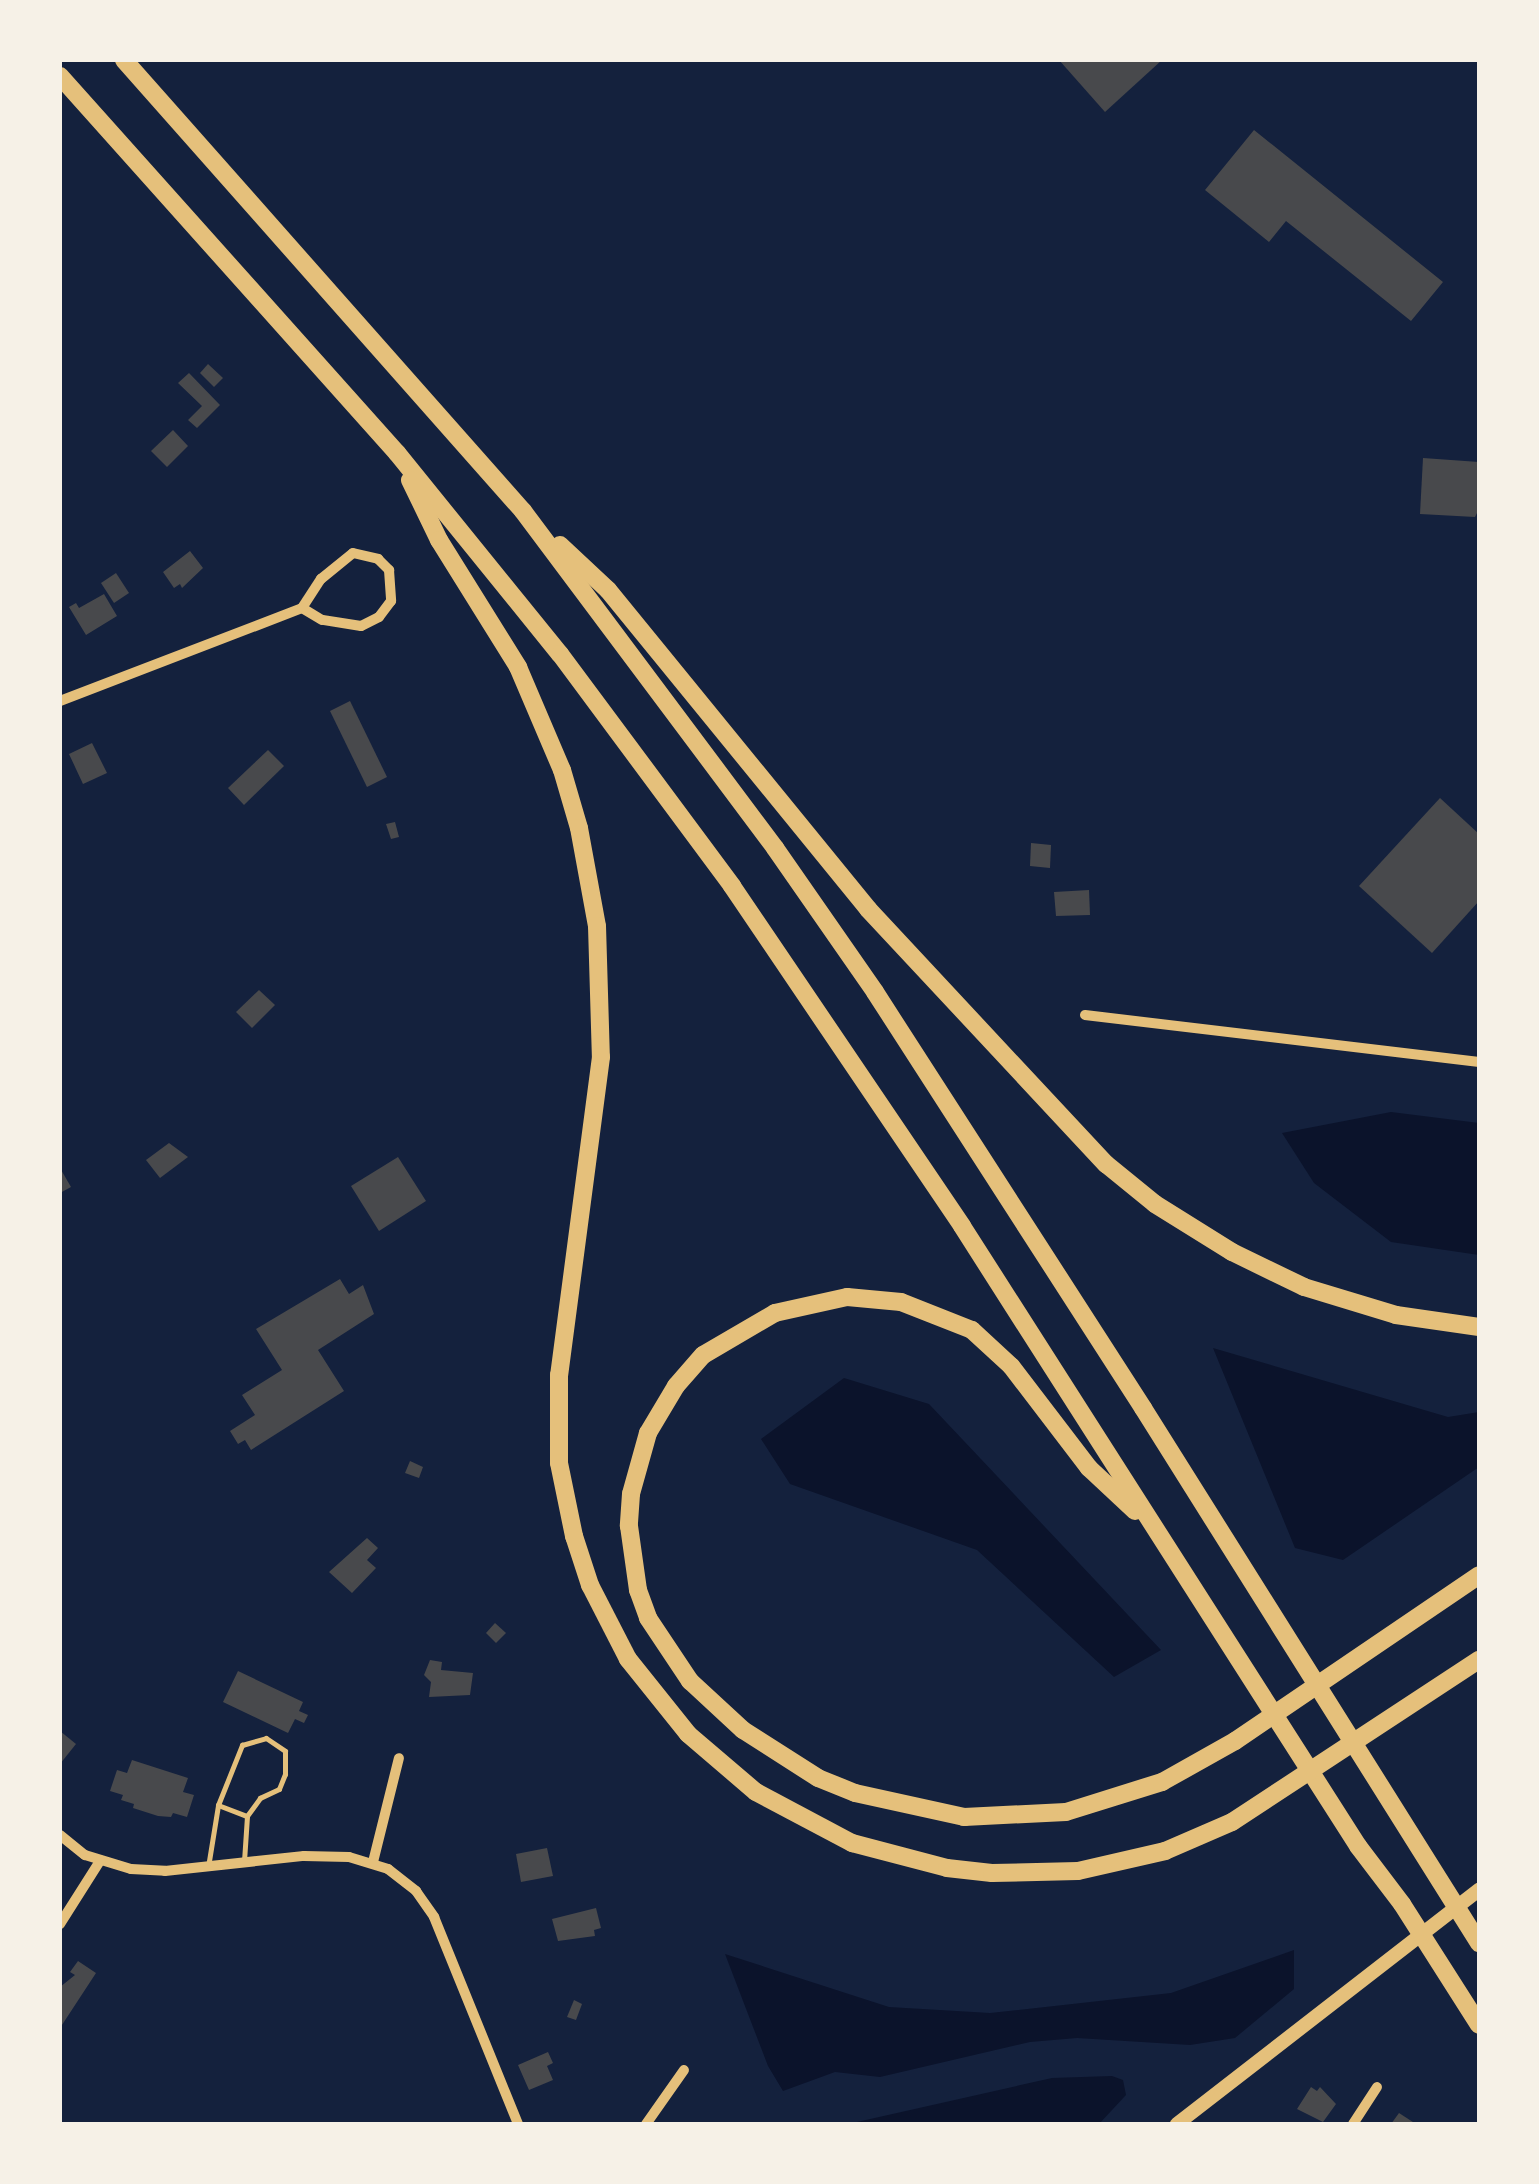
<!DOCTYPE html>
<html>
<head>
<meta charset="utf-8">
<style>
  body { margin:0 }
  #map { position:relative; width:1539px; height:2184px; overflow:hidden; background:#14213d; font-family:Figtree,sans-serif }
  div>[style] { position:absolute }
  .water>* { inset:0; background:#0b132b }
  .building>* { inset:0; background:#48494c }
  .service>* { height:5px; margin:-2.5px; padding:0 2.5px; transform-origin:2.5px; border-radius:2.5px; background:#e5c07b }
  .minor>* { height:10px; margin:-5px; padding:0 5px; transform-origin:5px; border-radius:5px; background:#e5c07b }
  .secondary>* { height:14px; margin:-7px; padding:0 7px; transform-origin:7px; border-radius:7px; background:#e5c07b }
  .motorway>* { height:18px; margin:-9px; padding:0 9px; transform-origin:9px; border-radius:9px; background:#e5c07b }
  span { translate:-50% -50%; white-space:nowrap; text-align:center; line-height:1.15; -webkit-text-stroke:10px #f6f1e7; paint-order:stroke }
  .frame { position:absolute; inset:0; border:62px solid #f6f1e7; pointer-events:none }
</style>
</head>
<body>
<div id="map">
  <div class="water">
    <i style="clip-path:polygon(1391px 1112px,1479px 1123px,1479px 1255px,1391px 1242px,1314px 1183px,1282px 1133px)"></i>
    <i style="clip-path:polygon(1213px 1348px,1448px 1417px,1479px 1412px,1479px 1467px,1343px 1560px,1295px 1548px)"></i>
    <i style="clip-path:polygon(844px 1378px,929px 1404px,1161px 1650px,1114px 1677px,977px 1550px,790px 1484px,761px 1439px)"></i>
    <i style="clip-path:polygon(1294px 1950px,1294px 1989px,1235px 2038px,1190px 2045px,1077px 2038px,1030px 2042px,880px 2077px,835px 2072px,783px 2091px,768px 2066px,725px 1954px,889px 2007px,990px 2013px,1171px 1993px)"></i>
    <i style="clip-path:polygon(1112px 2076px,1123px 2080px,1126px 2095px,1099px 2124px,848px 2124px,1052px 2078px)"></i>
  </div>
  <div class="building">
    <i style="clip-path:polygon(1059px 60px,1162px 60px,1105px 112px)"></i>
    <i style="clip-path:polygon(1254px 130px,1443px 282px,1411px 321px,1286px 221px,1269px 242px,1205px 190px)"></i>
    <i style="clip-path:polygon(208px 364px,223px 378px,214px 387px,200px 373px)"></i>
    <i style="clip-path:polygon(189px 373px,220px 405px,197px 428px,188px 420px,202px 406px,178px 383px)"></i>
    <i style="clip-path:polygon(173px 430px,188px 446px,167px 467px,151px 451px)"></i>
    <i style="clip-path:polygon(1423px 458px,1479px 462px,1479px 509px,1475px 517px,1420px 514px)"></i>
    <i style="clip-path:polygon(190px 551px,203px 568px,182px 588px,180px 584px,174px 588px,163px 572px)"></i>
    <i style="clip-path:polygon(116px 573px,129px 593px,114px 603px,101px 583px)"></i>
    <i style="clip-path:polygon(104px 594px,117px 616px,86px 635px,69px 607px,76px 603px,79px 608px)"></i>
    <i style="clip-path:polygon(350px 701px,387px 777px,367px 787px,330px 711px)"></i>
    <i style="clip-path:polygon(92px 743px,107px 773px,83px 784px,69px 754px)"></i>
    <i style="clip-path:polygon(268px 750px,284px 766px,244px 805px,228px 788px)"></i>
    <i style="clip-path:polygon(1440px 798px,1479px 834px,1479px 901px,1432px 953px,1359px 886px)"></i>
    <i style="clip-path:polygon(395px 822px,399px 837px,391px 839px,386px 824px)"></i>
    <i style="clip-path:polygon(1031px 843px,1051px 845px,1050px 868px,1030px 866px)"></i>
    <i style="clip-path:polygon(1089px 890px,1090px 915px,1056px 916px,1054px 892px)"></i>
    <i style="clip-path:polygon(259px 990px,275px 1005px,252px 1028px,236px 1012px)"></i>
    <i style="clip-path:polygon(169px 1143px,188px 1157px,160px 1178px,146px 1160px)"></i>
    <i style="clip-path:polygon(398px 1157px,426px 1201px,379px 1231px,351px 1186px)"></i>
    <i style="clip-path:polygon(60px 1168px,71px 1187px,60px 1193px)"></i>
    <i style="clip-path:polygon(340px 1279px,349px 1294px,363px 1285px,374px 1314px,318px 1350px,344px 1391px,251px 1450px,245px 1440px,238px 1444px,230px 1431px,255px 1415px,242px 1395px,282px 1370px,256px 1329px)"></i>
    <i style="clip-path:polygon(410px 1461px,423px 1467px,419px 1478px,405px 1473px)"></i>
    <i style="clip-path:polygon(367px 1538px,378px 1548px,367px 1560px,376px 1568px,352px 1593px,329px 1572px)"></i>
    <i style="clip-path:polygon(495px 1623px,506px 1633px,496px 1643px,486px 1633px)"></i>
    <i style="clip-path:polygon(430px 1660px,442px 1662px,441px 1670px,473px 1673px,470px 1695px,429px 1697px,431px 1682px,424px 1675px)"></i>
    <i style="clip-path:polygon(238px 1671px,303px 1702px,299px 1711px,308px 1715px,304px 1723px,295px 1719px,288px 1733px,223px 1702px)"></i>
    <i style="clip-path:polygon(60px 1731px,76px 1744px,60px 1764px)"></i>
    <i style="clip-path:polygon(132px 1760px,188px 1778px,183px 1792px,194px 1795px,187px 1817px,173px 1813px,171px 1817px,158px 1816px,133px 1808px,134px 1804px,121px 1800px,123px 1795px,110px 1791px,117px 1770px,127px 1773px)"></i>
    <i style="clip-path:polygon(547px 1848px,553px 1876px,521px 1882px,516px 1854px)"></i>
    <i style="clip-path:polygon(596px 1908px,601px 1928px,594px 1930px,595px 1936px,558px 1941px,552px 1919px)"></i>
    <i style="clip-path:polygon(78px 1961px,96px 1973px,60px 2028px,60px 1987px,75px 1975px,70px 1972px)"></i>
    <i style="clip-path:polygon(574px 2000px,582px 2004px,576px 2020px,567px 2017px)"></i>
    <i style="clip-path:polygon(548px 2052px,553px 2063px,547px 2066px,553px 2080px,529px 2090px,518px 2065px)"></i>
    <i style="clip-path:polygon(1311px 2087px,1317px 2091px,1320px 2087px,1336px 2104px,1323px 2122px,1297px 2109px)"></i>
    <i style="clip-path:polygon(1399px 2113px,1416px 2124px,1391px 2124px)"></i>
  </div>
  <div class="service">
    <i style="left:218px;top:1805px;width:31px;rotate:21deg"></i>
    <i style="left:208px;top:1867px;width:63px;rotate:-80.8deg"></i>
    <i style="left:218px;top:1805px;width:65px;rotate:-68.2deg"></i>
    <i style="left:242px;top:1745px;width:25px;rotate:-16deg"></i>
    <i style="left:266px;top:1738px;width:23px;rotate:34deg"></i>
    <i style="left:285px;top:1751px;width:23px;rotate:90deg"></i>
    <i style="left:285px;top:1774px;width:16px;rotate:112deg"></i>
    <i style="left:279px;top:1789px;width:21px;rotate:155deg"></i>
    <i style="left:260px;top:1798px;width:22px;rotate:126deg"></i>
    <i style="left:247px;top:1816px;width:45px;rotate:93.8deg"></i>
  </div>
  <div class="minor">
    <i style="left:60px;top:701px;width:259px;rotate:-21deg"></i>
    <i style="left:302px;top:608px;width:35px;rotate:-57deg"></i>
    <i style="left:321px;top:579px;width:41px;rotate:-39.1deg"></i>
    <i style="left:353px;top:553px;width:26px;rotate:13deg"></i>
    <i style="left:378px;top:559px;width:16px;rotate:45deg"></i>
    <i style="left:389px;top:570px;width:31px;rotate:86deg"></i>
    <i style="left:391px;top:601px;width:20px;rotate:127deg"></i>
    <i style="left:379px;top:617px;width:20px;rotate:153deg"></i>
    <i style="left:361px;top:626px;width:39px;rotate:-171deg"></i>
    <i style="left:322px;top:620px;width:23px;rotate:-149deg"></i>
    <i style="left:1085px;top:1015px;width:397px;rotate:6.8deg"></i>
    <i style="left:60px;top:1835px;width:32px;rotate:39deg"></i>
    <i style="left:85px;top:1855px;width:48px;rotate:16.9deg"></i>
    <i style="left:131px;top:1869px;width:34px;rotate:3deg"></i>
    <i style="left:165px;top:1871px;width:140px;rotate:-6.2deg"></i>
    <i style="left:304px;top:1856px;width:45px;rotate:1.3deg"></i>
    <i style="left:349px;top:1857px;width:41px;rotate:17.1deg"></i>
    <i style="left:388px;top:1869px;width:36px;rotate:38deg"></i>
    <i style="left:416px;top:1891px;width:32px;rotate:55deg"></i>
    <i style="left:434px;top:1917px;width:223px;rotate:67.9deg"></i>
    <i style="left:373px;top:1862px;width:107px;rotate:-76deg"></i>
    <i style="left:60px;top:1924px;width:75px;rotate:-57.6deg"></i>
    <i style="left:646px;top:2124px;width:66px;rotate:-54.9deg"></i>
    <i style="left:1353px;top:2124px;width:44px;rotate:-57deg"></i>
  </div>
  <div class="secondary">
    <i style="left:1177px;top:2124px;width:382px;rotate:-37.8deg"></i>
  </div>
  <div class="motorway">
    <i style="left:124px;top:60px;width:602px;rotate:48.5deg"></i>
    <i style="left:523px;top:511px;width:421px;rotate:53.2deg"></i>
    <i style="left:775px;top:848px;width:175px;rotate:55.2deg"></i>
    <i style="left:875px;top:992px;width:495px;rotate:57.2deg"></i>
    <i style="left:1143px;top:1408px;width:632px;rotate:57.87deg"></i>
    <i style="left:60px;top:76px;width:506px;rotate:48.21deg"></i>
    <i style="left:397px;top:453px;width:259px;rotate:51deg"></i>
    <i style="left:560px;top:654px;width:289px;rotate:53.4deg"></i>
    <i style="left:732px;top:886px;width:410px;rotate:55.9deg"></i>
    <i style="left:962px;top:1226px;width:736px;rotate:57.43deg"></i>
    <i style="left:1358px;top:1846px;width:73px;rotate:52.8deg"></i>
    <i style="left:1402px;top:1904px;width:143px;rotate:57.5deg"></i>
    <i style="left:410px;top:480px;width:67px;rotate:64.2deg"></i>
    <i style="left:439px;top:540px;width:150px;rotate:58.1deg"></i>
    <i style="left:518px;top:667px;width:112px;rotate:66.9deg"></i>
    <i style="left:562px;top:770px;width:60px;rotate:73.7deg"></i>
    <i style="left:579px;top:828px;width:100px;rotate:79.6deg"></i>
    <i style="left:597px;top:926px;width:131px;rotate:88.3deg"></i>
    <i style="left:601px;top:1057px;width:321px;rotate:97.5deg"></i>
    <i style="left:559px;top:1375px;width:88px;rotate:90deg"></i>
    <i style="left:559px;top:1463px;width:75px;rotate:78.4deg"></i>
    <i style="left:574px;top:1536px;width:52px;rotate:71.9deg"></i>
    <i style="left:590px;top:1585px;width:83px;rotate:62.8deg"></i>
    <i style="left:628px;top:1659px;width:96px;rotate:51.3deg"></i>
    <i style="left:688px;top:1734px;width:89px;rotate:40.5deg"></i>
    <i style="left:756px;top:1792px;width:109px;rotate:28deg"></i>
    <i style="left:852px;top:1843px;width:98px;rotate:14.7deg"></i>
    <i style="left:947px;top:1868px;width:45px;rotate:6.3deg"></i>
    <i style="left:992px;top:1873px;width:86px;rotate:-1.3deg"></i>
    <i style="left:1078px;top:1871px;width:89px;rotate:-12.9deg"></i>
    <i style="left:1165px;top:1851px;width:73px;rotate:-23.4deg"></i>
    <i style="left:1232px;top:1822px;width:295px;rotate:-33.3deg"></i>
    <i style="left:560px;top:545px;width:66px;rotate:43.2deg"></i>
    <i style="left:608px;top:590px;width:412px;rotate:50.8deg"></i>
    <i style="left:868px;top:909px;width:349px;rotate:47deg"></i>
    <i style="left:1106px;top:1164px;width:63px;rotate:39.2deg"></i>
    <i style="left:1155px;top:1204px;width:91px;rotate:31.9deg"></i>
    <i style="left:1232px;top:1252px;width:80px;rotate:25.9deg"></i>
    <i style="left:1304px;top:1287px;width:96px;rotate:16.9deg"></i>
    <i style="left:1396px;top:1315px;width:84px;rotate:8.2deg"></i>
    <i style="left:1135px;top:1511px;width:63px;rotate:-136.9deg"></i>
    <i style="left:1089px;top:1468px;width:128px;rotate:-127.4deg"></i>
    <i style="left:1011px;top:1366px;width:53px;rotate:-137.3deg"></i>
    <i style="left:972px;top:1330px;width:76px;rotate:-158.5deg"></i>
    <i style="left:901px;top:1302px;width:54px;rotate:-174.7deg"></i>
    <i style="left:847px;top:1297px;width:74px;rotate:167.5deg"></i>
    <i style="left:775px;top:1313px;width:83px;rotate:149.7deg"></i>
    <i style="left:703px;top:1355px;width:41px;rotate:131.1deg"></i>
    <i style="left:676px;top:1386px;width:55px;rotate:120.8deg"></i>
    <i style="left:648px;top:1433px;width:63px;rotate:105.6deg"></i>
    <i style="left:631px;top:1494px;width:32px;rotate:94deg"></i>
    <i style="left:629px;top:1526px;width:65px;rotate:82deg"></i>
    <i style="left:638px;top:1590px;width:30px;rotate:70deg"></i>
    <i style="left:648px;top:1618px;width:76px;rotate:56.3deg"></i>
    <i style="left:690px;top:1681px;width:72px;rotate:42.8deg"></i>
    <i style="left:743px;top:1730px;width:89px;rotate:32.6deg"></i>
    <i style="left:818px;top:1778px;width:40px;rotate:22deg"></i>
    <i style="left:855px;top:1793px;width:112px;rotate:12.4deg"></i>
    <i style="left:964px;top:1817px;width:102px;rotate:-2.8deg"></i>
    <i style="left:1066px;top:1812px;width:101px;rotate:-17.4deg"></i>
    <i style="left:1162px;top:1782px;width:84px;rotate:-29.3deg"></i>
    <i style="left:1235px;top:1741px;width:295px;rotate:-34.2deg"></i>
  </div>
  <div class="frame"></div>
</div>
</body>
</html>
